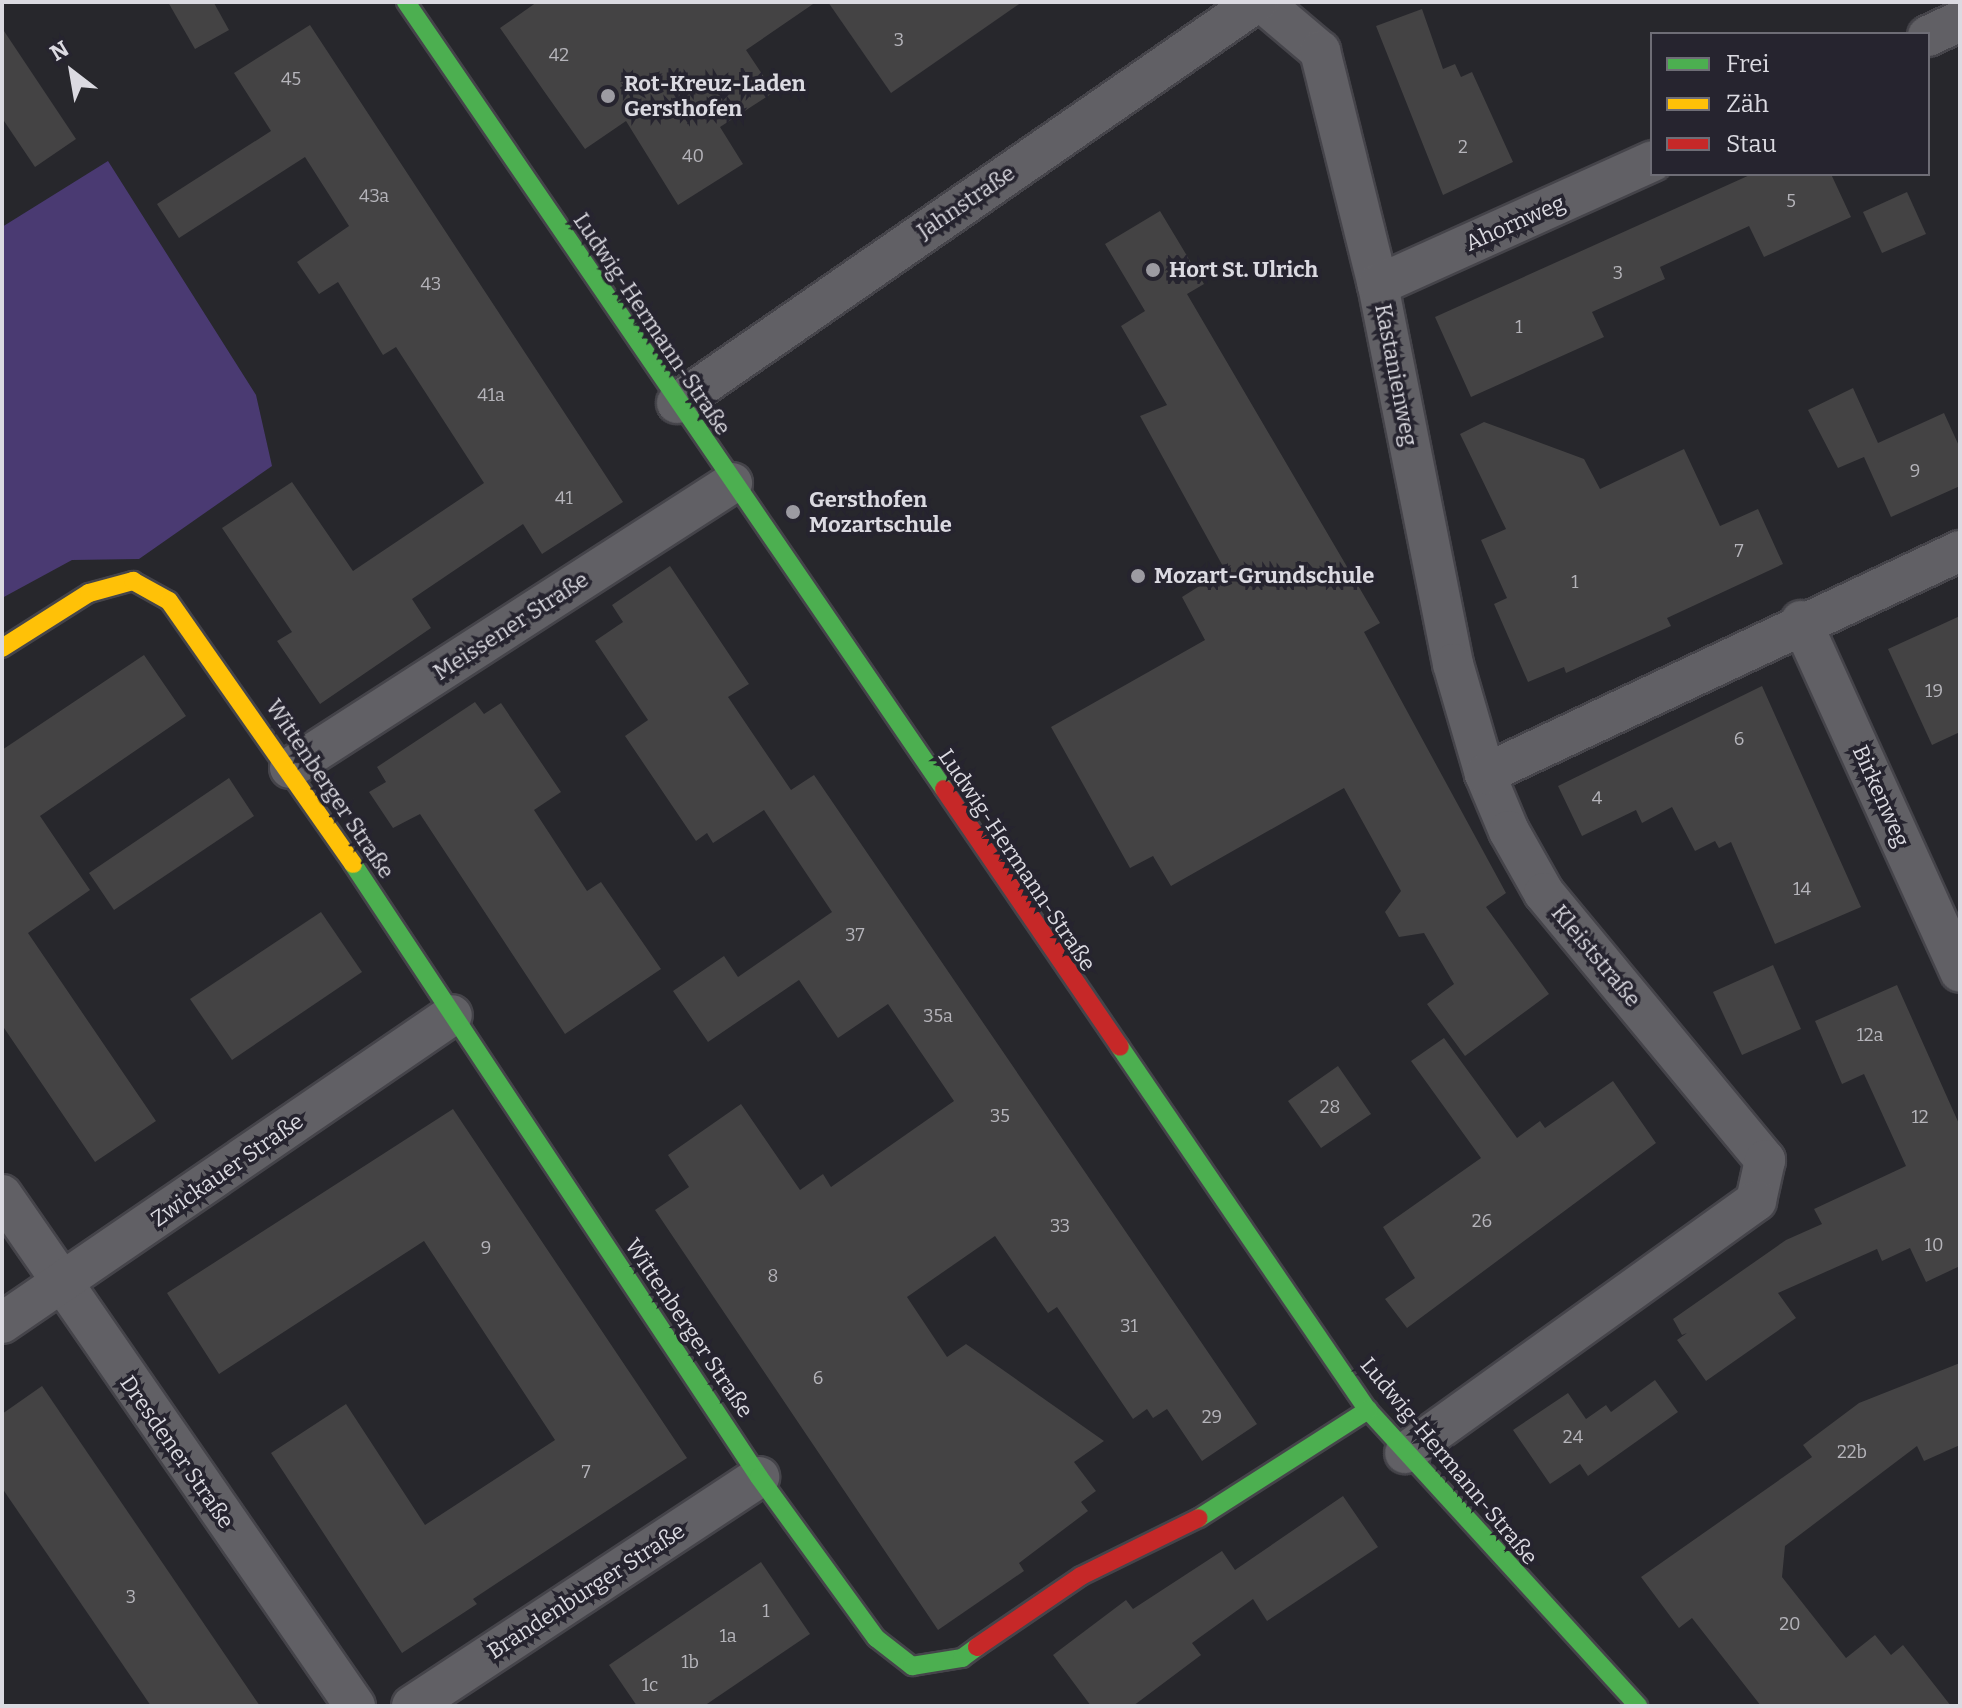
<!DOCTYPE html>
<html>
<head>
<meta charset="utf-8">
<style>
  body { margin:0 }
  #map { position:relative; width:1962px; height:1708px; overflow:hidden; background:#27272c; font-family:Bitter,serif }
  div>[style] { position:absolute }
  .green>* { inset:0; background:#4a3a72 }
  .building>* { inset:0; background:#444344 }
  .roads { filter:drop-shadow(2px 0 #45444a) drop-shadow(-2px 0 #45444a) drop-shadow(0 2px #45444a) drop-shadow(0 -2px #45444a) }
  .street>* { height:40px; margin:-20px; padding:0 20px; transform-origin:20px; border-radius:20px; background:#616065 }
  .fast>* { height:18px; margin:-9px; padding:0 9px; transform-origin:9px; border-radius:9px; background:#4caf50 }
  .slow>* { height:18px; margin:-9px; padding:0 9px; transform-origin:9px; border-radius:9px; background:#ffc107 }
  .jam>* { height:18px; margin:-9px; padding:0 9px; transform-origin:9px; border-radius:9px; background:#c62828 }
  .dots>* { width:22px; height:22px; translate:-50% -50%; box-sizing:border-box; border:4px solid #26242f; border-radius:50% }
  span { translate:-50% -50%; white-space:nowrap; text-align:center; line-height:1.15; -webkit-text-stroke:7px #26242f; paint-order:stroke }
  .number-label { font-size:18px; color:#b5b4ba }
  .number-label span { -webkit-text-stroke-width:0 }
  .poi-label { font-size:22px; color:#dbdae1; font-weight:700 }
  .left { translate:0 -50%; text-align:left }
  .street-label { font-size:22px; color:#dbdae1 }
  .frame { position:absolute; inset:0; border:4px solid #dbdae1; pointer-events:none }
  .legend { position:absolute; left:1650px; top:32px; width:280px; height:144px; box-sizing:border-box; background:#26242f; border:2px solid #6e6d76; margin:0; padding:10px 14px; list-style:none; font-size:24px; color:#dbdae1 }
  .legend li { display:flex; align-items:center; gap:16px; height:40px }
  .legend b { width:40px; border:2px solid #6e6d76 }
  .north { position:absolute; left:32px; top:32px; width:80px; height:80px; -webkit-text-stroke:6px #26242f; paint-order:stroke; rotate:329deg; font-size:22px; font-weight:700; line-height:32px; text-align:center; color:#dbdae1 }
  .north::after { content:''; display:block; margin:auto; width:28px; height:36px; background:#dbdae1; clip-path:polygon(50% 0,100% 100%,50% 72%,0 100%) }
</style>
</head>
<body>
<div id="map">
  <div class="green">
    <i style="clip-path:polygon(108px 161px,256px 395px,272px 466px,139px 559px,72px 560px,2px 598px,2px 227px)"></i>
  </div>
  <div class="building">
    <i style="clip-path:polygon(168px 2px,214px 3px,229px 30px,195px 49px)"></i>
    <i style="clip-path:polygon(537px 2px,816px 2px,746px 50px,774px 92px,720px 127px,743px 164px,678px 205px,626px 121px,585px 149px,546px 94px,500px 28px)"></i>
    <i style="clip-path:polygon(828px 2px,1022px 2px,891px 93px)"></i>
    <i style="clip-path:polygon(1422px 9px,1443px 69px,1455px 64px,1461px 77px,1472px 72px,1513px 162px,1443px 195px,1376px 26px)"></i>
    <i style="clip-path:polygon(310px 25px,623px 502px,542px 554px,523px 524px,412px 599px,431px 628px,320px 704px,277px 641px,292px 632px,222px 528px,292px 482px,353px 571px,484px 483px,396px 347px,383px 355px,338px 282px,319px 294px,297px 262px,349px 226px,305px 157px,179px 238px,157px 204px,271px 131px,234px 73px)"></i>
    <i style="clip-path:polygon(2px 28px,76px 139px,35px 167px,2px 118px)"></i>
    <i style="clip-path:polygon(1752px 174px,1831px 174px,1851px 217px,1764px 257px,1749px 226px,1660px 267px,1665px 279px,1592px 312px,1604px 337px,1471px 397px,1435px 317px)"></i>
    <i style="clip-path:polygon(1907px 192px,1926px 234px,1882px 253px,1863px 212px)"></i>
    <i style="clip-path:polygon(1160px 211px,1204px 284px,1187px 294px,1380px 623px,1364px 632px,1506px 893px,1486px 907px,1549px 994px,1465px 1056px,1427px 1004px,1454px 984px,1424px 933px,1399px 937px,1385px 912px,1401px 891px,1344px 788px,1171px 886px,1153px 856px,1130px 868px,1051px 727px,1205px 640px,1182px 597px,1225px 570px,1140px 416px,1167px 405px,1121px 326px,1145px 311px,1105px 244px)"></i>
    <i style="clip-path:polygon(1853px 388px,1878px 443px,1944px 413px,1960px 448px,1960px 486px,1891px 517px,1864px 457px,1838px 468px,1808px 410px)"></i>
    <i style="clip-path:polygon(1484px 422px,1584px 459px,1600px 489px,1684px 449px,1720px 526px,1758px 509px,1783px 564px,1667px 618px,1671px 626px,1566px 673px,1564px 667px,1528px 682px,1494px 604px,1507px 598px,1481px 540px,1506px 529px,1460px 434px)"></i>
    <i style="clip-path:polygon(670px 566px,749px 684px,728px 697px,791px 790px,814px 775px,1257px 1424px,1202px 1461px,1167px 1409px,1153px 1418px,1147px 1409px,1133px 1419px,1057px 1307px,1048px 1313px,995px 1236px,907px 1297px,947px 1357px,966px 1344px,1104px 1441px,1074px 1462px,1096px 1491px,1081px 1502px,1088px 1511px,1019px 1563px,1024px 1571px,938px 1630px,655px 1210px,689px 1187px,668px 1155px,741px 1104px,800px 1190px,823px 1174px,831px 1187px,954px 1101px,888px 1004px,838px 1038px,799px 980px,708px 1042px,673px 991px,724px 956px,738px 977px,832px 912px,764px 810px,713px 843px,707px 833px,696px 841px,625px 736px,648px 720px,595px 641px,623px 622px,612px 605px)"></i>
    <i style="clip-path:polygon(1960px 616px,1960px 732px,1932px 745px,1888px 649px)"></i>
    <i style="clip-path:polygon(144px 655px,186px 716px,40px 816px,90px 890px,28px 933px,156px 1121px,95px 1162px,2px 1025px,2px 750px)"></i>
    <i style="clip-path:polygon(1762px 686px,1861px 907px,1775px 944px,1731px 842px,1719px 848px,1715px 841px,1695px 851px,1672px 807px,1642px 823px,1636px 810px,1582px 836px,1558px 786px)"></i>
    <i style="clip-path:polygon(475px 702px,484px 714px,501px 703px,561px 792px,534px 810px,587px 891px,601px 882px,661px 969px,565px 1034px,420px 814px,393px 828px,369px 792px,386px 782px,377px 767px)"></i>
    <i style="clip-path:polygon(229px 778px,254px 816px,114px 910px,89px 873px)"></i>
    <i style="clip-path:polygon(321px 912px,362px 972px,232px 1060px,190px 999px)"></i>
    <i style="clip-path:polygon(1773px 965px,1801px 1029px,1742px 1055px,1713px 992px)"></i>
    <i style="clip-path:polygon(1897px 985px,1960px 1126px,1960px 1266px,1926px 1282px,1910px 1248px,1882px 1261px,1877px 1249px,1778px 1293px,1796px 1318px,1706px 1381px,1677px 1340px,1687px 1333px,1682px 1335px,1673px 1319px,1786px 1240px,1822px 1224px,1814px 1209px,1906px 1166px,1864px 1074px,1842px 1084px,1815px 1021px)"></i>
    <i style="clip-path:polygon(1444px 1038px,1517px 1138px,1540px 1121px,1545px 1128px,1613px 1081px,1656px 1143px,1407px 1328px,1385px 1299px,1415px 1278px,1383px 1227px,1481px 1158px,1411px 1061px)"></i>
    <i style="clip-path:polygon(1338px 1066px,1371px 1114px,1321px 1148px,1288px 1101px)"></i>
    <i style="clip-path:polygon(453px 1109px,687px 1458px,473px 1599px,477px 1604px,402px 1653px,271px 1453px,346px 1404px,425px 1525px,555px 1440px,424px 1241px,219px 1374px,167px 1293px)"></i>
    <i style="clip-path:polygon(1960px 1363px,1960px 1445px,1924px 1461px,1917px 1446px,1785px 1546px,1782px 1577px,1846px 1658px,1875px 1635px,1891px 1655px,1903px 1645px,1951px 1706px,1761px 1706px,1692px 1618px,1679px 1628px,1641px 1577px,1812px 1457px,1803px 1445px,1859px 1403px)"></i>
    <i style="clip-path:polygon(1655px 1380px,1678px 1412px,1588px 1476px,1580px 1464px,1550px 1484px,1513px 1430px,1568px 1393px,1586px 1419px,1606px 1405px,1611px 1412px)"></i>
    <i style="clip-path:polygon(42px 1386px,260px 1706px,151px 1706px,2px 1488px,2px 1414px)"></i>
    <i style="clip-path:polygon(1343px 1496px,1378px 1547px,1267px 1621px,1253px 1599px,1192px 1643px,1201px 1655px,1133px 1706px,1091px 1706px,1053px 1655px,1126px 1600px,1133px 1609px,1222px 1551px,1235px 1570px)"></i>
    <i style="clip-path:polygon(761px 1562px,810px 1634px,704px 1706px,637px 1706px,609px 1665px)"></i>
  </div>
  <div class="roads">
    <div class="street">
      <i style="left:1262px;top:2px;width:76px;rotate:40.2deg"></i>
      <i style="left:1320px;top:51px;width:241px;rotate:76.1deg"></i>
      <i style="left:1378px;top:285px;width:386px;rotate:78.8deg"></i>
      <i style="left:1453px;top:664px;width:115px;rotate:73.8deg"></i>
      <i style="left:1485px;top:774px;width:62px;rotate:67.2deg"></i>
      <i style="left:1509px;top:831px;width:71px;rotate:60.6deg"></i>
      <i style="left:1544px;top:893px;width:347px;rotate:50.4deg"></i>
      <i style="left:1765px;top:1160px;width:42px;rotate:102.4deg"></i>
      <i style="left:1756px;top:1201px;width:432px;rotate:144.3deg"></i>
      <i style="left:1928px;top:36px;width:35px;rotate:-25deg"></i>
      <i style="left:1378px;top:285px;width:301px;rotate:-24.3deg"></i>
      <i style="left:677px;top:403px;width:705px;rotate:-34.66deg"></i>
      <i style="left:1801px;top:621px;width:385px;rotate:65.6deg"></i>
      <i style="left:290px;top:768px;width:526px;rotate:-32.81deg"></i>
      <i style="left:1485px;top:774px;width:525px;rotate:-25.15deg"></i>
      <i style="left:2px;top:1195px;width:621px;rotate:55.36deg"></i>
      <i style="left:2px;top:1323px;width:545px;rotate:-34.39deg"></i>
      <i style="left:412px;top:1706px;width:416px;rotate:-33.4deg"></i>
    </div>
    <div class="fast">
      <i style="left:406px;top:2px;width:953px;rotate:55.64deg"></i>
      <i style="left:353px;top:864px;width:735px;rotate:56.48deg"></i>
      <i style="left:759px;top:1477px;width:199px;rotate:54deg"></i>
      <i style="left:876px;top:1638px;width:46px;rotate:37.9deg"></i>
      <i style="left:912px;top:1666px;width:51px;rotate:-9.1deg"></i>
      <i style="left:962px;top:1658px;width:19px;rotate:-36deg"></i>
      <i style="left:1120px;top:1047px;width:440px;rotate:55.7deg"></i>
      <i style="left:1368px;top:1410px;width:401px;rotate:47.6deg"></i>
      <i style="left:1199px;top:1518px;width:201px;rotate:-32.6deg"></i>
    </div>
    <div class="slow">
      <i style="left:2px;top:648px;width:103px;rotate:-32.3deg"></i>
      <i style="left:89px;top:593px;width:46px;rotate:-15.3deg"></i>
      <i style="left:133px;top:581px;width:41px;rotate:29.1deg"></i>
      <i style="left:169px;top:601px;width:321px;rotate:55deg"></i>
    </div>
    <div class="jam">
      <i style="left:944px;top:789px;width:312px;rotate:55.7deg"></i>
      <i style="left:977px;top:1647px;width:126px;rotate:-34.3deg"></i>
      <i style="left:1081px;top:1576px;width:131px;rotate:-26.2deg"></i>
    </div>
  </div>
  <div class="dots">
    <i style="left:608px;top:96px;background:#9c9ba2"></i>
    <i style="left:1153px;top:270px;background:#9c9ba2"></i>
    <i style="left:793px;top:512px;background:#9c9ba2"></i>
    <i style="left:1138px;top:576px;background:#9c9ba2"></i>
  </div>
  <div class="number-label">
    <span style="left:899px;top:40px">3</span>
    <span style="left:559px;top:55px">42</span>
    <span style="left:291px;top:79px">45</span>
    <span style="left:1463px;top:147px">2</span>
    <span style="left:693px;top:156px">40</span>
    <span style="left:374px;top:196px">43a</span>
    <span style="left:1791px;top:201px">5</span>
    <span style="left:1618px;top:273px">3</span>
    <span style="left:431px;top:284px">43</span>
    <span style="left:1519px;top:327px">1</span>
    <span style="left:491px;top:395px">41a</span>
    <span style="left:1915px;top:471px">9</span>
    <span style="left:564px;top:498px">41</span>
    <span style="left:1739px;top:551px">7</span>
    <span style="left:1575px;top:582px">1</span>
    <span style="left:1934px;top:691px">19</span>
    <span style="left:1739px;top:739px">6</span>
    <span style="left:1597px;top:798px">4</span>
    <span style="left:1802px;top:889px">14</span>
    <span style="left:855px;top:935px">37</span>
    <span style="left:938px;top:1016px">35a</span>
    <span style="left:1870px;top:1035px">12a</span>
    <span style="left:1330px;top:1107px">28</span>
    <span style="left:1000px;top:1116px">35</span>
    <span style="left:1920px;top:1117px">12</span>
    <span style="left:1482px;top:1221px">26</span>
    <span style="left:1060px;top:1226px">33</span>
    <span style="left:1934px;top:1245px">10</span>
    <span style="left:486px;top:1248px">9</span>
    <span style="left:773px;top:1276px">8</span>
    <span style="left:1129px;top:1326px">31</span>
    <span style="left:818px;top:1378px">6</span>
    <span style="left:1212px;top:1417px">29</span>
    <span style="left:1573px;top:1437px">24</span>
    <span style="left:1852px;top:1452px">22b</span>
    <span style="left:586px;top:1472px">7</span>
    <span style="left:131px;top:1597px">3</span>
    <span style="left:766px;top:1611px">1</span>
    <span style="left:1790px;top:1624px">20</span>
    <span style="left:728px;top:1636px">1a</span>
    <span style="left:690px;top:1662px">1b</span>
    <span style="left:650px;top:1685px">1c</span>
  </div>
  <div class="poi-label">
    <span class="left" style="left:624px;top:96px">Rot-Kreuz-Laden<br>Gersthofen</span>
    <span class="left" style="left:1169px;top:270px">Hort St. Ulrich</span>
    <span class="left" style="left:809px;top:512px">Gersthofen<br>Mozartschule</span>
    <span class="left" style="left:1154px;top:576px">Mozart-Grundschule</span>
  </div>
  <div class="street-label">
    <span style="left:966px;top:202px;rotate:-34deg">Jahnstraße</span>
    <span style="left:1515px;top:223px;rotate:-24deg">Ahornweg</span>
    <span style="left:652px;top:324px;rotate:56deg">Ludwig-Hermann-Straße</span>
    <span style="left:1396px;top:375px;rotate:79deg">Kastanienweg</span>
    <span style="left:511px;top:626px;rotate:-33deg">Meissener Straße</span>
    <span style="left:330px;top:789px;rotate:56deg">Wittenberger Straße</span>
    <span style="left:1881px;top:796px;rotate:66deg">Birkenweg</span>
    <span style="left:1017px;top:860px;rotate:56deg">Ludwig-Hermann-Straße</span>
    <span style="left:1596px;top:956px;rotate:50deg">Kleiststraße</span>
    <span style="left:227px;top:1170px;rotate:-35deg">Zwickauer Straße</span>
    <span style="left:689px;top:1328px;rotate:56deg">Wittenberger Straße</span>
    <span style="left:177px;top:1452px;rotate:55deg">Dresdener Straße</span>
    <span style="left:1449px;top:1461px;rotate:50deg">Ludwig-Hermann-Straße</span>
    <span style="left:586px;top:1591px;rotate:-33deg">Brandenburger Straße</span>
  </div>
  <div class="frame"></div>
  <ul class="legend">
  <li><b style="height:10px;background:#4caf50"></b>Frei</li>
  <li><b style="height:10px;background:#ffc107"></b>Zäh</li>
  <li><b style="height:10px;background:#c62828"></b>Stau</li>
  </ul>
  <div class="north">N</div>
</div>
</body>
</html>
